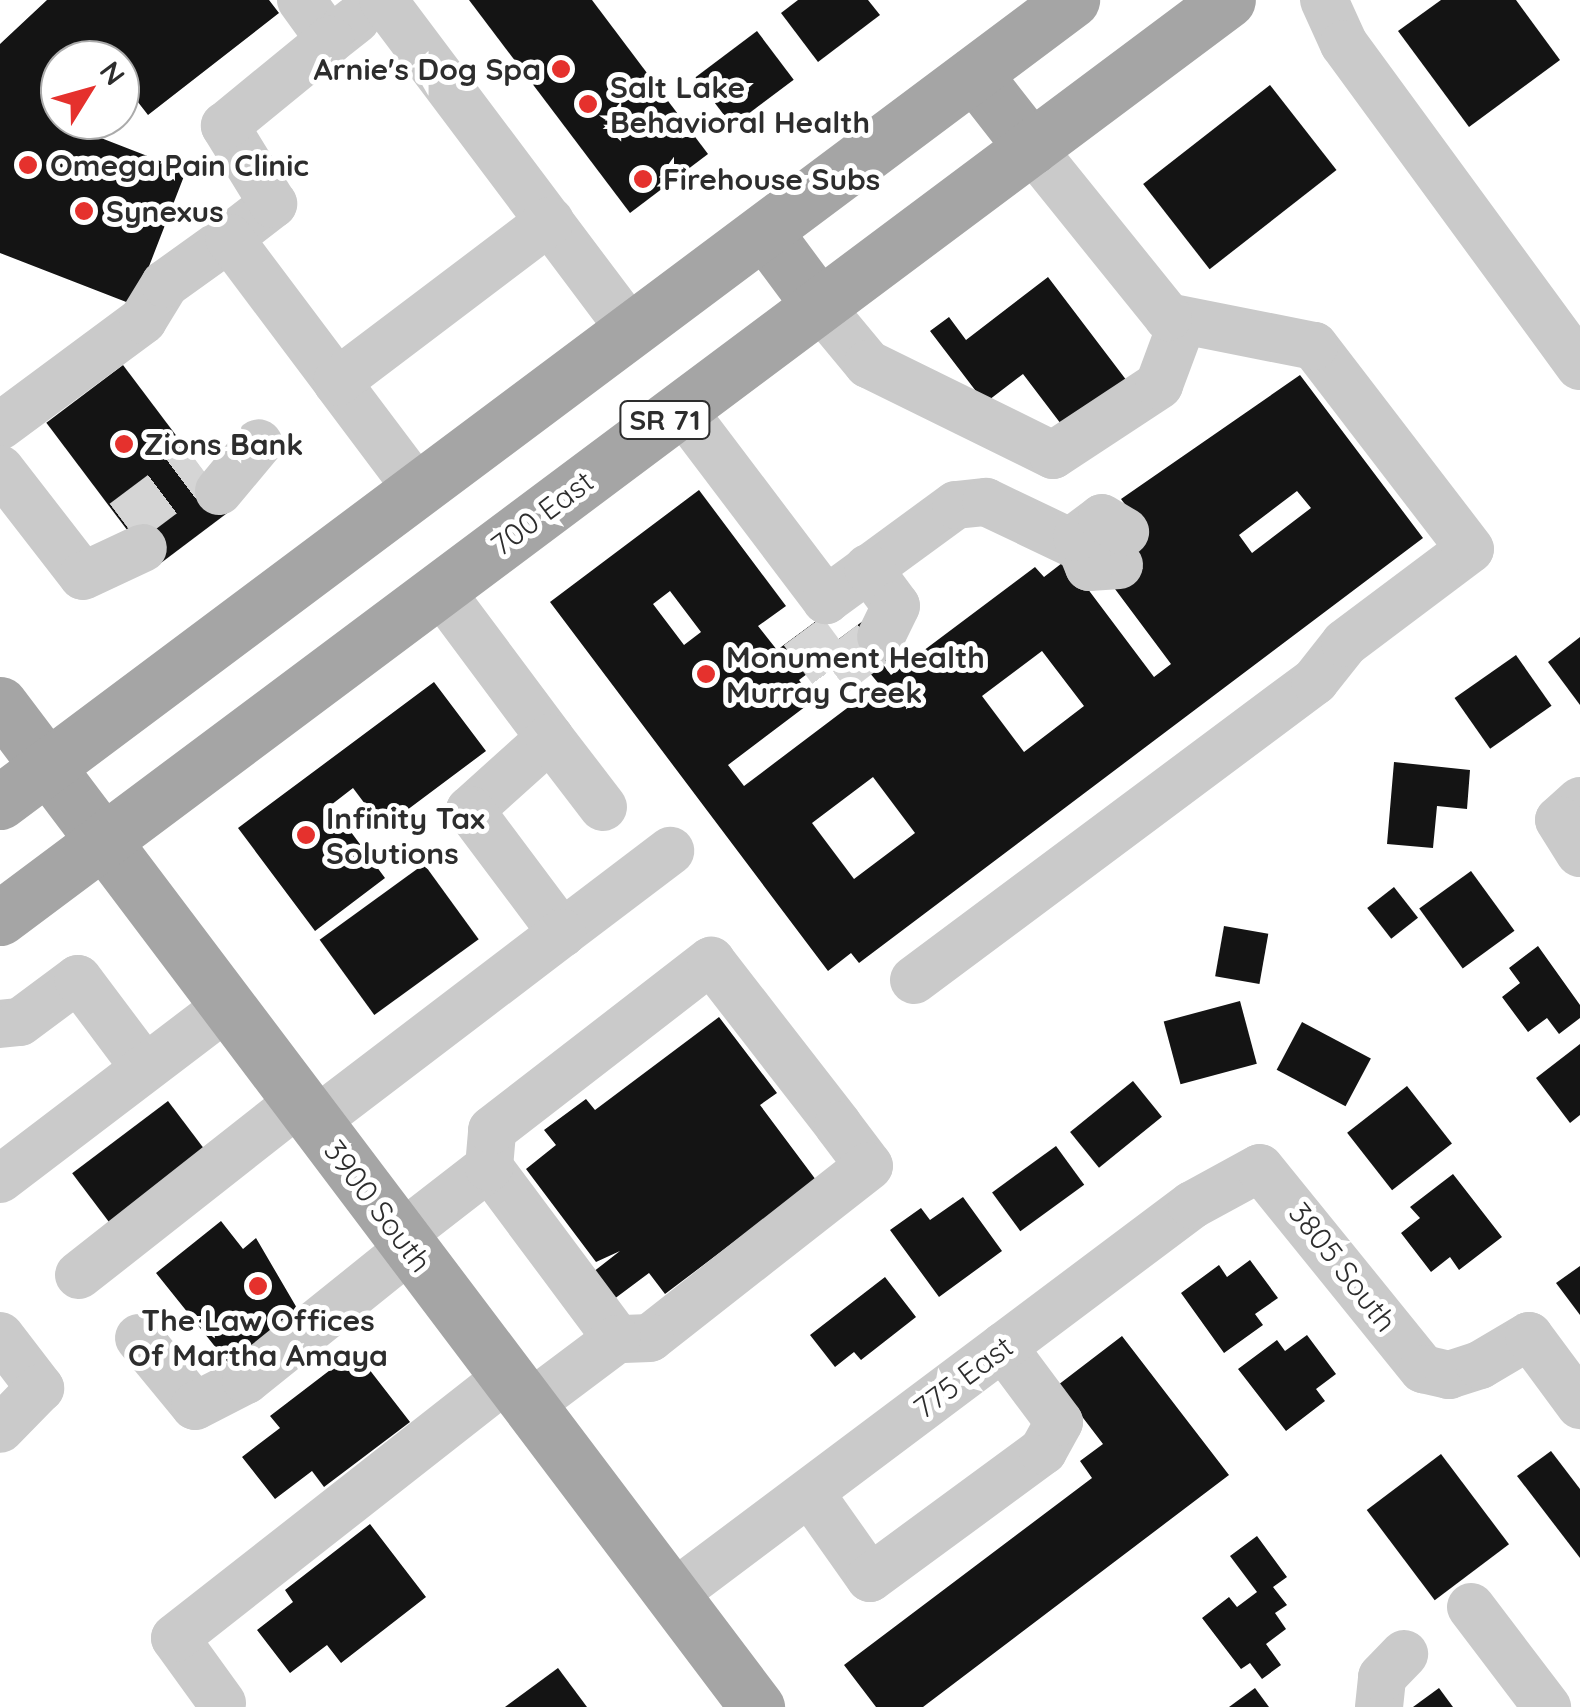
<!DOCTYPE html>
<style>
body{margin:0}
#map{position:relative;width:1580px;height:1707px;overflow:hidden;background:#fff;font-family:Quicksand,sans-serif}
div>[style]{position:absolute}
.building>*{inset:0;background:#141414;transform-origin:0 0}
.minor-tunnel>*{height:48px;margin-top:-24px;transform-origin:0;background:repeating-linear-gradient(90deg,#d5d5d5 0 48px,transparent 0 72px)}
.minor>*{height:48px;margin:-24px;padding:0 24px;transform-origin:24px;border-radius:24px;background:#cacaca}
.major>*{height:55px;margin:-27.5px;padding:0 27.5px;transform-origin:27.5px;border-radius:27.5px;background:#a5a5a5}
.dots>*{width:28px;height:28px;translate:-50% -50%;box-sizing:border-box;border:5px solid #fff;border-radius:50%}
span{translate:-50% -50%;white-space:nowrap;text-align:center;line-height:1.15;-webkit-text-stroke:10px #fff;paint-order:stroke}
.shield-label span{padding:2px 8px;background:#fff;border:2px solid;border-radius:8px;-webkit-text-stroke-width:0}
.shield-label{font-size:28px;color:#2d2d2d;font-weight:700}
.poi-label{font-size:30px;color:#2d2d2d;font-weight:700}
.right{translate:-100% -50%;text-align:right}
.left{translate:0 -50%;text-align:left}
.street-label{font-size:30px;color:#2d2d2d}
.north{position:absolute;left:40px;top:40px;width:100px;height:100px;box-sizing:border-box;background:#fff;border:2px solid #ababab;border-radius:50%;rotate:53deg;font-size:28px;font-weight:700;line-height:40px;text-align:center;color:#2d2d2d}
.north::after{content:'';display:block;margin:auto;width:35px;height:45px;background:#e5312d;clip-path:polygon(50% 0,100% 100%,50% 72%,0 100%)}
</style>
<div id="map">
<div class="building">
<div style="clip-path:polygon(47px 0,269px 0,279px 13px,148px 115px,120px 79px,120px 60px,60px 60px,60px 120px,88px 120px,83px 131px,186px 171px,134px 305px,0 253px,0 44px)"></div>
<div style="clip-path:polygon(469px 0,592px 0,708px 154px,630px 213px)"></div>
<div style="clip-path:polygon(798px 0,868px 0,880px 15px,818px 62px,781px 13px)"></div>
<div style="clip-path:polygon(1441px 0,1516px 0,1560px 60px,1469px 127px,1398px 31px)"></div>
<div style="left:757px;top:31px;width:61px;height:77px;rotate:53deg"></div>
<div style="left:1270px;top:85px;width:108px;height:161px;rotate:52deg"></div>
<div style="clip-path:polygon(1048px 277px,1127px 381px,1064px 428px,1023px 374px,985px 403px,930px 331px,949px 317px,966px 340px)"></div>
<div style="left:123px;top:365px;width:181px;height:96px;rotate:53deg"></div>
<div style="clip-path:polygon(evenodd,1300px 375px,1423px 538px,859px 963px,851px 953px,828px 971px,550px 602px,699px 490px,786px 606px,758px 626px,777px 650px,819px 619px,836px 641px,867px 618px,894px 654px,882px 663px,891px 675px,1035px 567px,1044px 577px,1066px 560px,1154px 677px,1171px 664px,1115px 589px,1143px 568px,1095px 561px,1148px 535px,1121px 499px,1300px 375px,1297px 491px,1311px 508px,1252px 553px,1239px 535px,1297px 491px,1300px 375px,670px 591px,701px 632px,684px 645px,653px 604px,670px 591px,1300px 375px,1042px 651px,1084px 706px,1024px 752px,982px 696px,1042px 651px,1300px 375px,836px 652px,858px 681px,869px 672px,879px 684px,744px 786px,728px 765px,814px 700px,799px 680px,836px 652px,1300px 375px,873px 777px,915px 833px,854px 879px,812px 823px,873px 777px)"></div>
<div style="clip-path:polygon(1580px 637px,1580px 705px,1548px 662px)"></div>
<div style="left:1516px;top:655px;width:62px;height:75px;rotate:55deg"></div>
<div style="clip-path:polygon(434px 682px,486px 751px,383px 828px,353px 788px,331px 805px,385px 878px,315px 931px,238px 828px)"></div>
<div style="clip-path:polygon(1394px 762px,1470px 770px,1467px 809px,1437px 806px,1433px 848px,1387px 844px)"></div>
<div style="left:424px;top:864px;width:93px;height:129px;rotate:54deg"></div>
<div style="left:1471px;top:871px;width:74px;height:64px;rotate:54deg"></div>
<div style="left:1394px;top:887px;width:39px;height:34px;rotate:52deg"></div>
<div style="left:1224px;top:926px;width:45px;height:51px;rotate:10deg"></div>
<div style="clip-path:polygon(1538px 946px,1580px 1005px,1580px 1018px,1559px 1034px,1547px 1018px,1528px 1032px,1502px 997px,1520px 983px,1509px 968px)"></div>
<div style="left:1240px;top:1001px;width:65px;height:79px;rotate:75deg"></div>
<div style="clip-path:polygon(719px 1017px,777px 1093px,760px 1105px,816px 1180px,665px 1294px,649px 1273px,582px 1323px,561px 1297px,620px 1251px,596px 1262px,526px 1169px,556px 1145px,544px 1130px,586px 1099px,595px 1110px)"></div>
<div style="left:1302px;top:1022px;width:78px;height:54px;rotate:28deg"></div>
<div style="clip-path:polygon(1580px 1044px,1580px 1115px,1570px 1123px,1536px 1078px)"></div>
<div style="left:1133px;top:1081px;width:46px;height:81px;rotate:51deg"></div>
<div style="left:1407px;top:1086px;width:73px;height:76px;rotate:52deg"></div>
<div style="left:168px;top:1101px;width:69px;height:120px;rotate:53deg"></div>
<div style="left:1056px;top:1146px;width:48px;height:79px;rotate:54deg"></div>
<div style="clip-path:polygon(1453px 1174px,1502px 1237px,1459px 1270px,1450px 1257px,1431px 1272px,1401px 1233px,1420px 1218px,1410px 1207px)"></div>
<div style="clip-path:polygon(963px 1197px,1002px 1251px,939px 1297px,890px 1230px,921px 1208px,930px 1220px)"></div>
<div style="clip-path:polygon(221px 1221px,243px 1249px,256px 1238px,301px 1315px,233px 1369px,156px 1273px)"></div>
<div style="clip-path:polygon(1250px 1260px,1278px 1298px,1255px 1314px,1263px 1325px,1224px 1353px,1181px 1293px,1219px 1265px,1227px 1277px)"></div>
<div style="clip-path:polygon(1580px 1266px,1580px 1315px,1556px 1283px)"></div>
<div style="clip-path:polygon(885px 1277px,916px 1317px,861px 1360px,854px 1352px,835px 1367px,810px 1335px)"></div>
<div style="clip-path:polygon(1307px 1335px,1336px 1374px,1316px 1389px,1325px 1401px,1286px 1431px,1238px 1369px,1277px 1340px,1285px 1351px)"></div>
<div style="clip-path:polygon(1122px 1336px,1229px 1475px,923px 1707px,876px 1707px,844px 1665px,1092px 1478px,1080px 1461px,1103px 1444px,1058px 1385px)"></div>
<div style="clip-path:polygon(355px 1351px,410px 1422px,324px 1487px,312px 1471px,275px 1499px,242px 1457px,280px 1428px,270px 1416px)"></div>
<div style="clip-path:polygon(1551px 1451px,1580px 1489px,1580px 1558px,1517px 1476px)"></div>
<div style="left:1441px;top:1454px;width:113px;height:93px;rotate:53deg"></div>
<div style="clip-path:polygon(370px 1524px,426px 1597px,341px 1663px,327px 1645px,290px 1673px,257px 1630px,293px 1602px,285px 1590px)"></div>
<div style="clip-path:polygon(1257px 1536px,1287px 1577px,1273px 1587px,1287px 1605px,1275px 1613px,1286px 1629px,1266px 1644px,1281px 1665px,1262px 1679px,1250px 1663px,1241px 1669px,1202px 1618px,1229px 1597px,1237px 1607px,1257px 1592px,1230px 1556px)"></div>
<div style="clip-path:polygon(558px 1668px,587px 1707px,505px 1707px)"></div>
<div style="clip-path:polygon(1255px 1688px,1269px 1707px,1229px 1707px)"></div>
<div style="clip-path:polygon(1439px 1688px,1453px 1707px,1413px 1707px)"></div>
</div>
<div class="minor-tunnel">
<div style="left:124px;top:523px;width:95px;rotate:-36.9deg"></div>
<div style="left:803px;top:631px;width:52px;rotate:53.6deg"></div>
<div style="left:834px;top:673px;width:59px;rotate:-37.5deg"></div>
</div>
<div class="minor">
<div style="left:301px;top:0;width:49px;rotate:54.1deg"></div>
<div style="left:330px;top:40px;width:33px;rotate:-38deg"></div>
<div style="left:383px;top:0;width:413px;rotate:53.1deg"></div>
<div style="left:1324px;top:0;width:48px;rotate:65.6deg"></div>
<div style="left:1344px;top:44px;width:399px;rotate:53.8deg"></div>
<div style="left:229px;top:238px;width:56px;rotate:-37.7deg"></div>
<div style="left:273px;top:204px;width:92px;rotate:-121.6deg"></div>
<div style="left:225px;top:126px;width:136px;rotate:-39.3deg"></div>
<div style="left:819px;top:305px;width:77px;rotate:50.3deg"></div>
<div style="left:868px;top:364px;width:206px;rotate:26.2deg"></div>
<div style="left:1053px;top:455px;width:127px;rotate:-33.4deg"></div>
<div style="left:1159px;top:385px;width:66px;rotate:-69.6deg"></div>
<div style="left:681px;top:408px;width:241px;rotate:52.9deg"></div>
<div style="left:826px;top:600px;width:161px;rotate:-36.2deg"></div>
<div style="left:956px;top:505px;width:30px;rotate:-6deg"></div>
<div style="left:986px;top:502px;width:100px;rotate:25.5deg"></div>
<div style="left:0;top:426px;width:178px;rotate:-36.5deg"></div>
<div style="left:143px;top:320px;width:42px;rotate:-58.6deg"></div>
<div style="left:165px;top:284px;width:79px;rotate:-35.7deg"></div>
<div style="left:229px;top:238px;width:180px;rotate:53.1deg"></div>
<div style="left:0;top:469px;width:135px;rotate:52.2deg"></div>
<div style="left:83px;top:576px;width:66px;rotate:-25deg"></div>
<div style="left:418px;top:490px;width:135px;rotate:-126.9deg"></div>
<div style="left:337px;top:382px;width:267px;rotate:-37.1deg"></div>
<div style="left:219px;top:491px;width:62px;rotate:-50.2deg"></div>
<div style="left:1119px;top:565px;width:30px;rotate:176deg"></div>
<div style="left:1089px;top:567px;width:32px;rotate:-112deg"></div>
<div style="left:1077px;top:537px;width:31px;rotate:-37deg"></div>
<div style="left:1102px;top:518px;width:27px;rotate:31deg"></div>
<div style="left:868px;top:568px;width:47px;rotate:53.6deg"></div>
<div style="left:896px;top:606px;width:34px;rotate:116deg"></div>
<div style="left:439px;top:589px;width:186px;rotate:53.3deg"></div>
<div style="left:550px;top:738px;width:108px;rotate:138deg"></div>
<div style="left:470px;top:810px;width:154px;rotate:53.2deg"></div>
<div style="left:562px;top:933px;width:136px;rotate:-37.2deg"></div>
<div style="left:550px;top:738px;width:87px;rotate:52.5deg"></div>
<div style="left:1580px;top:801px;width:28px;rotate:138deg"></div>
<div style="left:1559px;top:820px;width:39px;rotate:58deg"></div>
<div style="left:914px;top:980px;width:500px;rotate:-36.71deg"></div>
<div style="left:1315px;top:681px;width:48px;rotate:-51.7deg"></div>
<div style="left:1345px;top:643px;width:156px;rotate:-36.9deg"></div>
<div style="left:1470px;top:549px;width:256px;rotate:-127.5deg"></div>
<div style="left:1314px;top:346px;width:149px;rotate:-168.8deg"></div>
<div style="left:1168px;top:317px;width:218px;rotate:-128.9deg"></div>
<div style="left:0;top:1024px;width:20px;rotate:-6deg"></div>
<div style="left:20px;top:1022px;width:72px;rotate:-36.6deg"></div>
<div style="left:78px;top:979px;width:110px;rotate:53.1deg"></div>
<div style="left:314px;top:1122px;width:312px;rotate:-37.3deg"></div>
<div style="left:489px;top:1167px;width:214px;rotate:53.3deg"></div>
<div style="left:0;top:1179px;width:285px;rotate:-37.3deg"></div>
<div style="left:400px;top:1236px;width:113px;rotate:-37.8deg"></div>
<div style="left:489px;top:1167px;width:37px;rotate:-85deg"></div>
<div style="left:492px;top:1130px;width:277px;rotate:-37.7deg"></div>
<div style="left:711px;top:961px;width:207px;rotate:52.2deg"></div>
<div style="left:838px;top:1125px;width:51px;rotate:52.9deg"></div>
<div style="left:869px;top:1166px;width:278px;rotate:141.9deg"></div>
<div style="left:650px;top:1338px;width:33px;rotate:178deg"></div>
<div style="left:617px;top:1339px;width:110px;rotate:143.1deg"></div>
<div style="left:79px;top:1275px;width:280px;rotate:-38.2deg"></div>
<div style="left:0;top:1336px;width:66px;rotate:52.4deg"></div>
<div style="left:40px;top:1388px;width:57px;rotate:134.3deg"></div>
<div style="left:139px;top:1338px;width:88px;rotate:50.5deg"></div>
<div style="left:195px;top:1406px;width:57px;rotate:-27deg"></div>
<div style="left:246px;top:1380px;width:209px;rotate:-38.8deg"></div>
<div style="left:810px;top:1493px;width:104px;rotate:54.8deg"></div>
<div style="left:870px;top:1578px;width:215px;rotate:-36.3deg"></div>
<div style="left:1043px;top:1451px;width:33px;rotate:-61deg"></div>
<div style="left:1059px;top:1422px;width:94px;rotate:-126.7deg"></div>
<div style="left:672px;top:1595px;width:650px;rotate:-36.87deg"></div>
<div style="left:1192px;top:1205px;width:77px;rotate:-28.6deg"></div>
<div style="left:1260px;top:1168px;width:259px;rotate:51deg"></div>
<div style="left:1423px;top:1369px;width:27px;rotate:13deg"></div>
<div style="left:1449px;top:1375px;width:33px;rotate:-18deg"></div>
<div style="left:1480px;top:1365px;width:57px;rotate:-30.6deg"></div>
<div style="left:1529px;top:1336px;width:86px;rotate:53.5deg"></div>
<div style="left:1471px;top:1607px;width:126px;rotate:52.8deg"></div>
<div style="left:222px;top:1703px;width:80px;rotate:-125.9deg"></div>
<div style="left:175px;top:1638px;width:423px;rotate:-38.1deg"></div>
<div style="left:1379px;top:1707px;width:30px;rotate:-84deg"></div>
<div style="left:1382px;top:1677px;width:32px;rotate:-46deg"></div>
</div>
<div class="major">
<div style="left:974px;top:74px;width:93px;rotate:52deg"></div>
<div style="left:764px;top:231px;width:92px;rotate:53.4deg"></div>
<div style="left:0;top:704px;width:1257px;rotate:52.96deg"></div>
<div style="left:0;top:802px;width:1339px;rotate:-36.8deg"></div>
<div style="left:0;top:918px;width:1533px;rotate:-36.78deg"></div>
</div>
<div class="dots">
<div style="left:561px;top:69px;background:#e5312d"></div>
<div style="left:588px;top:104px;background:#e5312d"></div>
<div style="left:28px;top:165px;background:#e5312d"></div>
<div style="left:643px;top:179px;background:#e5312d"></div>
<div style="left:84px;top:211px;background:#e5312d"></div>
<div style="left:124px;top:444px;background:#e5312d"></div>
<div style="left:706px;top:674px;background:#e5312d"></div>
<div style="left:306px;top:835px;background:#e5312d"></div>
<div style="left:258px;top:1286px;background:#e5312d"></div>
</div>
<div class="shield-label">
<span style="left:665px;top:420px">SR 71</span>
</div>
<div class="poi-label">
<span class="right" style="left:541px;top:69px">Arnie's Dog Spa</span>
<span class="left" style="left:610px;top:104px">Salt Lake<br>Behavioral Health</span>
<span class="left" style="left:50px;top:165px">Omega Pain Clinic</span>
<span class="left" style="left:663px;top:179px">Firehouse Subs</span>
<span class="left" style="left:106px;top:211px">Synexus</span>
<span class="left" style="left:144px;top:444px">Zions Bank</span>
<span class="left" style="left:726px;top:674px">Monument Health<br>Murray Creek</span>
<span class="left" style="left:326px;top:835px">Infinity Tax<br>Solutions</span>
<span style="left:258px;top:1337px">The Law Offices<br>Of Martha Amaya</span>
</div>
<div class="street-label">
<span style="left:542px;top:513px;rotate:-37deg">700 East</span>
<span style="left:378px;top:1206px;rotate:53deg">3900 South</span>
<span style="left:1343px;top:1267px;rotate:52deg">3805 South</span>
<span style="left:963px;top:1377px;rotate:-37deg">775 East</span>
</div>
<div class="north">N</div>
</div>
